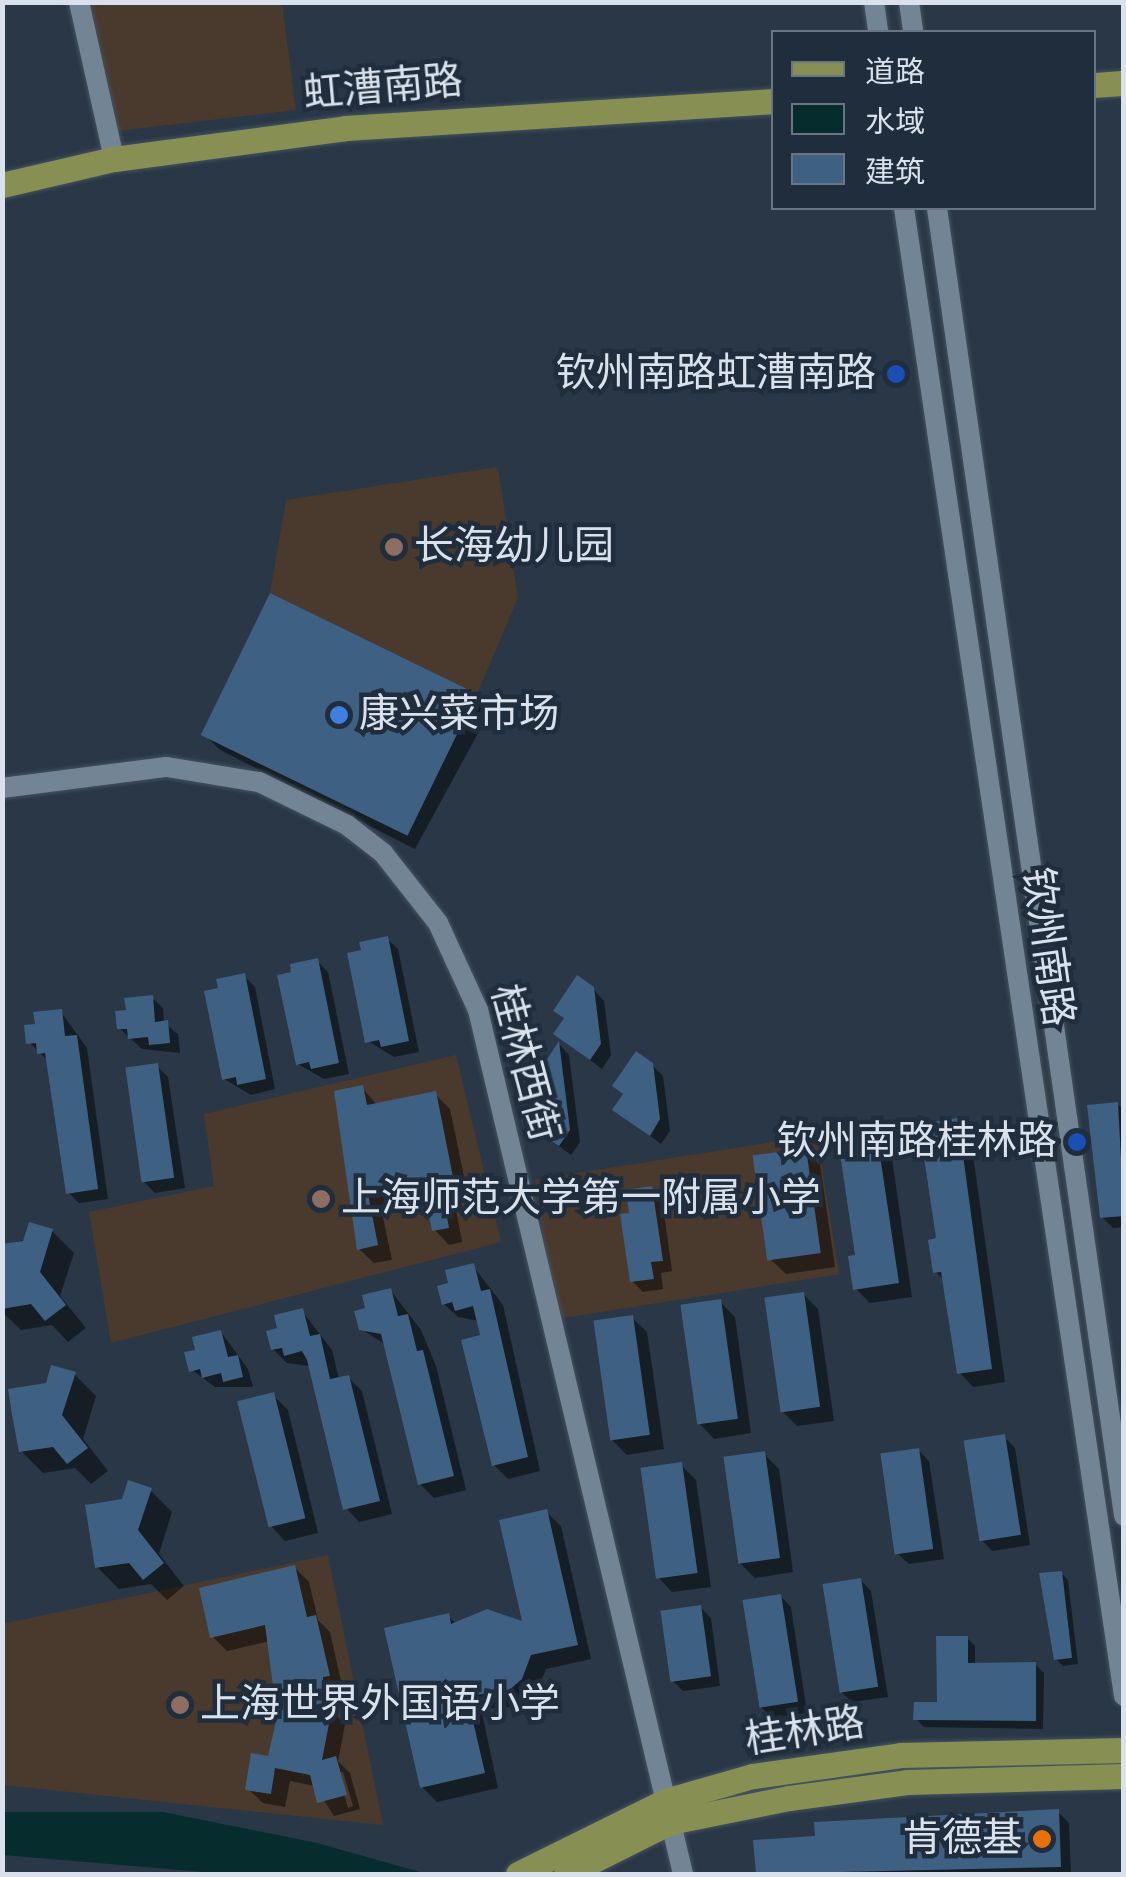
<!DOCTYPE html>
<meta charset="utf-8">
<style>
body{margin:0}
#map{position:relative;width:1126px;height:1877px;overflow:hidden;background:#293746;font-family:"Alegreya Sans","Noto Sans SC",sans-serif}
div>[style]{position:absolute}
.education>*{inset:0;background:#4a3a2e;transform-origin:0 0}
.water>*{inset:0;background:#062c2d}
.shadow>*{inset:0;background:#0007}
.building>*{inset:0;background:#3e6082;transform-origin:0 0}
.roads{filter:drop-shadow(0 0 2px #45525e) drop-shadow(0 0 2px #45525e)}
.minor>*{height:20px;margin:-10px;padding:0 10px;transform-origin:10px;border-radius:10px;background:#738495}
.major>*{height:25px;margin:-12.5px;padding:0 12.5px;transform-origin:12.5px;border-radius:12.5px;background:#878f53}
.dots>*{width:28px;height:28px;translate:-50% -50%;box-sizing:border-box;border:5px solid #1f2d3c;border-radius:50%}
span{translate:-50% -50%;white-space:nowrap;text-align:center;line-height:1.15;-webkit-text-stroke:9px #1f2d3c;paint-order:stroke}
.street-label{font-size:40px;color:#d9e2ec}
.poi-label{font-size:40px;color:#d9e2ec}
.right{translate:-100% -50%;text-align:right}
.left{translate:0 -50%;text-align:left}
.frame{position:absolute;inset:0;border:5px solid #d9e2ec;pointer-events:none}
.legend{position:absolute;left:771px;top:30px;width:325px;height:180px;box-sizing:border-box;background:#1f2d3c;border:2px solid #697582;margin:0;padding:12px 18px;list-style:none;font-size:30px;color:#d9e2ec}
.legend li{display:flex;align-items:center;gap:20px;height:50px}
.legend b{width:50px;border:2px solid #697582}
</style>
<div id="map">
<div class="education">
<div style="clip-path:polygon(89px 3px,282px 3px,296px 110px,117px 131px)"></div>
<div style="clip-path:polygon(498px 467px,518px 598px,477px 694px,270px 593px,286px 500px)"></div>
<div style="clip-path:polygon(456px 1055px,501px 1242px,111px 1343px,89px 1212px,214px 1186px,204px 1114px)"></div>
<div style="left:817px;top:1135px;width:141px;height:286px;rotate:81deg"></div>
<div style="clip-path:polygon(328px 1555px,383px 1825px,3px 1785px,2px 1624px)"></div>
</div>
<div class="water">
<div style="clip-path:polygon(2px 1812px,163px 1812px,317px 1843px,427px 1874px,228px 1874px,3px 1855px)"></div>
</div>
<div class="shadow">
<div style="clip-path:polygon(475px 696px,490px 711px,415px 849px,220px 750px,205px 735px)"></div>
<div style="clip-path:polygon(387px 939px,398px 949px,419px 1052px,394px 1057px,368px 1041px)"></div>
<div style="clip-path:polygon(317px 961px,328px 972px,349px 1074px,324px 1079px,298px 1064px)"></div>
<div style="clip-path:polygon(244px 976px,255px 987px,275px 1089px,251px 1095px,224px 1079px,221px 990px)"></div>
<div style="clip-path:polygon(593px 989px,604px 1001px,611px 1055px,602px 1069px,556px 1034px,566px 1020px,556px 1010px)"></div>
<div style="clip-path:polygon(152px 998px,163px 1008px,164px 1023px,178px 1034px,180px 1053px,142px 1049px,119px 1028px,128px 1012px)"></div>
<div style="clip-path:polygon(61px 1012px,87px 1048px,108px 1199px,79px 1203px,68px 1192px,49px 1062px,29px 1042px)"></div>
<div style="clip-path:polygon(560px 1045px,569px 1055px,580px 1142px,571px 1155px,525px 1120px,535px 1106px,525px 1097px)"></div>
<div style="clip-path:polygon(652px 1065px,663px 1076px,670px 1131px,661px 1144px,615px 1110px)"></div>
<div style="clip-path:polygon(157px 1066px,168px 1077px,185px 1188px,155px 1193px,144px 1182px)"></div>
<div style="clip-path:polygon(362px 1088px,378px 1106px,435px 1094px,450px 1109px,467px 1191px,453px 1194px,462px 1242px,449px 1245px,435px 1230px,428px 1199px,381px 1208px,392px 1260px,374px 1263px,359px 1249px)"></div>
<div style="clip-path:polygon(1117px 1104px,1124px 1110px,1124px 1227px,1113px 1228px,1102px 1217px)"></div>
<div style="clip-path:polygon(957px 1121px,970px 1134px,1005px 1382px,973px 1387px,960px 1373px,946px 1282px,936px 1272px)"></div>
<div style="clip-path:polygon(876px 1137px,891px 1152px,912px 1297px,870px 1303px,855px 1288px)"></div>
<div style="clip-path:polygon(805px 1151px,820px 1165px,835px 1267px,786px 1274px,771px 1260px)"></div>
<div style="clip-path:polygon(651px 1189px,662px 1199px,672px 1271px,661px 1273px,663px 1289px,643px 1292px,632px 1281px,632px 1215px)"></div>
<div style="clip-path:polygon(52px 1231px,74px 1253px,60px 1296px,86px 1328px,68px 1342px,52px 1325px,21px 1330px,2px 1312px,2px 1247px)"></div>
<div style="clip-path:polygon(473px 1266px,503px 1305px,540px 1471px,508px 1479px,494px 1465px,479px 1321px,458px 1317px,444px 1304px,451px 1285px)"></div>
<div style="clip-path:polygon(391px 1291px,421px 1330px,436px 1366px,466px 1490px,434px 1498px,420px 1484px,386px 1345px,361px 1329px,368px 1310px)"></div>
<div style="clip-path:polygon(803px 1294px,818px 1309px,834px 1421px,797px 1426px,783px 1412px)"></div>
<div style="clip-path:polygon(720px 1302px,735px 1317px,751px 1433px,714px 1439px,700px 1424px)"></div>
<div style="clip-path:polygon(302px 1311px,332px 1350px,339px 1379px,348px 1377px,362px 1391px,392px 1514px,359px 1522px,346px 1508px,309px 1366px,287px 1363px,273px 1349px,280px 1330px)"></div>
<div style="clip-path:polygon(632px 1318px,647px 1332px,664px 1449px,627px 1455px,612px 1440px)"></div>
<div style="clip-path:polygon(221px 1332px,248px 1369px,253px 1387px,215px 1387px,192px 1370px,198px 1351px)"></div>
<div style="clip-path:polygon(74px 1374px,96px 1396px,83px 1439px,108px 1471px,91px 1484px,75px 1468px,43px 1473px,21px 1451px,47px 1386px)"></div>
<div style="clip-path:polygon(273px 1395px,288px 1410px,318px 1533px,285px 1541px,271px 1526px)"></div>
<div style="clip-path:polygon(1004px 1437px,1015px 1448px,1030px 1545px,992px 1551px,982px 1540px)"></div>
<div style="clip-path:polygon(918px 1450px,929px 1461px,944px 1559px,909px 1564px,898px 1554px)"></div>
<div style="clip-path:polygon(764px 1454px,779px 1469px,793px 1572px,755px 1578px,740px 1563px)"></div>
<div style="clip-path:polygon(681px 1465px,696px 1480px,711px 1587px,672px 1592px,658px 1577px)"></div>
<div style="clip-path:polygon(150px 1490px,172px 1512px,159px 1554px,184px 1586px,167px 1600px,151px 1584px,119px 1589px,97px 1567px,124px 1501px)"></div>
<div style="clip-path:polygon(546px 1512px,561px 1526px,591px 1659px,546px 1669px,536px 1694px,522px 1706px,481px 1709px,498px 1788px,437px 1802px,422px 1787px,448px 1616px,457px 1625px,526px 1624px)"></div>
<div style="clip-path:polygon(evenodd,294px 1567px,309px 1582px,318px 1620px,330px 1632px,343px 1690px,337px 1691px,338px 1717px,345px 1725px,338px 1761px,350px 1773px,360px 1809px,334px 1816px,315px 1786px,290px 1781px,285px 1807px,263px 1803px,248px 1789px,270px 1759px,279px 1717px,270px 1641px,227px 1651px,213px 1637px,294px 1567px,338px 1772px,343px 1772px,353px 1806px,348px 1808px,338px 1772px)"></div>
<div style="clip-path:polygon(1061px 1573px,1068px 1580px,1078px 1664px,1063px 1666px,1056px 1659px)"></div>
<div style="clip-path:polygon(861px 1581px,871px 1591px,888px 1697px,852px 1702px,841px 1692px)"></div>
<div style="clip-path:polygon(780px 1596px,791px 1607px,807px 1713px,772px 1718px,761px 1707px)"></div>
<div style="clip-path:polygon(700px 1607px,711px 1618px,720px 1686px,683px 1691px,672px 1680px)"></div>
<div style="clip-path:polygon(967px 1638px,975px 1646px,975px 1665px,1035px 1664px,1044px 1673px,1043px 1729px,924px 1727px,916px 1719px,939px 1705px)"></div>
<div style="clip-path:polygon(1058px 1812px,1069px 1823px,1071px 1874px,758px 1874px,756px 1843px)"></div>
</div>
<div class="building">
<div style="left:270px;top:593px;width:230px;height:158px;rotate:26deg"></div>
<div style="clip-path:polygon(388px 936px,409px 1041px,381px 1047px,379px 1040px,365px 1043px,347px 953px,361px 950px,359px 942px)"></div>
<div style="clip-path:polygon(318px 958px,339px 1063px,311px 1069px,309px 1062px,296px 1065px,277px 975px,291px 972px,290px 964px)"></div>
<div style="clip-path:polygon(245px 973px,266px 1079px,237px 1085px,236px 1077px,222px 1080px,204px 991px,218px 988px,216px 979px)"></div>
<div style="clip-path:polygon(577px 975px,594px 987px,601px 1044px,590px 1060px,553px 1034px,564px 1018px,553px 1011px)"></div>
<div style="clip-path:polygon(153px 995px,155px 1022px,168px 1020px,170px 1043px,149px 1045px,148px 1037px,128px 1039px,127px 1029px,117px 1029px,115px 1011px,126px 1010px,124px 998px)"></div>
<div style="clip-path:polygon(62px 1009px,65px 1036px,77px 1035px,98px 1189px,66px 1194px,45px 1053px,37px 1054px,36px 1043px,26px 1044px,24px 1025px,35px 1024px,33px 1012px)"></div>
<div style="clip-path:polygon(559px 1041px,570px 1130px,559px 1146px,522px 1121px,533px 1104px,522px 1097px)"></div>
<div style="clip-path:polygon(636px 1051px,653px 1063px,660px 1119px,650px 1136px,612px 1110px,623px 1094px,612px 1086px)"></div>
<div style="left:158px;top:1063px;width:116px;height:33px;rotate:82deg"></div>
<div style="clip-path:polygon(363px 1085px,367px 1105px,436px 1091px,453px 1177px,440px 1179px,449px 1228px,432px 1231px,423px 1183px,368px 1194px,378px 1245px,357px 1250px,334px 1091px)"></div>
<div style="clip-path:polygon(1118px 1102px,1124px 1216px,1100px 1218px,1087px 1105px)"></div>
<div style="clip-path:polygon(958px 1118px,992px 1369px,957px 1374px,941px 1272px,933px 1273px,928px 1240px,936px 1238px,919px 1124px)"></div>
<div style="clip-path:polygon(877px 1135px,899px 1283px,853px 1290px,848px 1256px,855px 1255px,838px 1140px)"></div>
<div style="left:806px;top:1148px;width:106px;height:54px;rotate:82deg"></div>
<div style="clip-path:polygon(652px 1186px,663px 1261px,651px 1262px,654px 1279px,630px 1282px,620px 1214px,629px 1213px,626px 1190px)"></div>
<div style="clip-path:polygon(29px 1222px,53px 1229px,40px 1272px,66px 1305px,45px 1321px,31px 1304px,2px 1309px,2px 1244px,23px 1241px)"></div>
<div style="clip-path:polygon(474px 1263px,481px 1291px,490px 1289px,528px 1457px,492px 1466px,461px 1340px,480px 1335px,473px 1306px,455px 1311px,452px 1302px,442px 1305px,437px 1286px,448px 1283px,445px 1270px)"></div>
<div style="clip-path:polygon(391px 1288px,398px 1316px,408px 1314px,417px 1351px,423px 1350px,454px 1476px,418px 1485px,381px 1334px,359px 1330px,354px 1311px,365px 1308px,362px 1295px)"></div>
<div style="left:804px;top:1292px;width:116px;height:40px;rotate:82deg"></div>
<div style="left:721px;top:1299px;width:121px;height:41px;rotate:82deg"></div>
<div style="clip-path:polygon(303px 1308px,310px 1336px,320px 1334px,330px 1379px,349px 1375px,380px 1501px,343px 1510px,307px 1360px,302px 1351px,284px 1356px,282px 1348px,271px 1350px,266px 1331px,277px 1328px,274px 1315px)"></div>
<div style="left:633px;top:1315px;width:121px;height:40px;rotate:82deg"></div>
<div style="clip-path:polygon(221px 1330px,228px 1357px,238px 1355px,243px 1377px,223px 1382px,221px 1373px,202px 1378px,200px 1369px,189px 1372px,184px 1352px,195px 1350px,192px 1337px)"></div>
<div style="clip-path:polygon(51px 1365px,76px 1372px,62px 1415px,88px 1448px,67px 1464px,53px 1447px,19px 1452px,12px 1415px,8px 1389px,46px 1383px)"></div>
<div style="left:274px;top:1392px;width:130px;height:38px;rotate:76deg"></div>
<div style="left:1005px;top:1434px;width:102px;height:42px;rotate:81deg"></div>
<div style="left:919px;top:1448px;width:102px;height:39px;rotate:82deg"></div>
<div style="left:765px;top:1451px;width:108px;height:42px;rotate:82deg"></div>
<div style="left:682px;top:1462px;width:112px;height:42px;rotate:82deg"></div>
<div style="clip-path:polygon(128px 1480px,152px 1488px,138px 1530px,164px 1563px,143px 1580px,129px 1563px,95px 1568px,89px 1530px,85px 1505px,122px 1499px)"></div>
<div style="clip-path:polygon(547px 1509px,578px 1645px,531px 1655px,522px 1679px,506px 1693px,467px 1695px,485px 1773px,420px 1788px,384px 1628px,449px 1613px,451px 1624px,487px 1609px,522px 1621px,499px 1520px)"></div>
<div style="clip-path:polygon(295px 1565px,307px 1617px,316px 1615px,330px 1676px,323px 1677px,324px 1706px,332px 1708px,322px 1760px,336px 1756px,347px 1795px,317px 1803px,310px 1775px,275px 1768px,271px 1794px,245px 1790px,251px 1753px,268px 1756px,277px 1717px,265px 1625px,210px 1638px,199px 1588px)"></div>
<div style="clip-path:polygon(1062px 1571px,1072px 1658px,1054px 1660px,1039px 1573px)"></div>
<div style="left:861px;top:1578px;width:110px;height:39px;rotate:81deg"></div>
<div style="left:781px;top:1594px;width:109px;height:39px;rotate:81deg"></div>
<div style="left:701px;top:1605px;width:72px;height:41px;rotate:82deg"></div>
<div style="clip-path:polygon(936px 1636px,968px 1636px,968px 1663px,1036px 1662px,1036px 1721px,913px 1720px,914px 1702px,937px 1702px)"></div>
<div style="clip-path:polygon(1059px 1809px,1061px 1867px,756px 1874px,753px 1840px,815px 1836px,814px 1822px)"></div>
</div>
<div class="roads">
<div class="minor">
<div style="left:79px;top:2px;width:161px;rotate:77.4deg"></div>
<div style="left:874px;top:2px;width:30px;rotate:82deg"></div>
<div style="left:909px;top:2px;width:30px;rotate:82deg"></div>
<div style="left:904px;top:208px;width:1504px;rotate:81.59deg"></div>
<div style="left:937px;top:208px;width:1321px;rotate:81.86deg"></div>
<div style="left:2px;top:788px;width:166px;rotate:-7.3deg"></div>
<div style="left:167px;top:767px;width:93px;rotate:9.3deg"></div>
<div style="left:259px;top:782px;width:98px;rotate:26deg"></div>
<div style="left:347px;top:825px;width:46px;rotate:37.9deg"></div>
<div style="left:383px;top:853px;width:89px;rotate:51.8deg"></div>
<div style="left:438px;top:923px;width:96px;rotate:65.3deg"></div>
<div style="left:478px;top:1010px;width:888px;rotate:76.65deg"></div>
</div>
<div class="major">
<div style="left:1094px;top:85px;width:30px;rotate:-4deg"></div>
<div style="left:2px;top:185px;width:115px;rotate:-13.1deg"></div>
<div style="left:114px;top:159px;width:234px;rotate:-7.6deg"></div>
<div style="left:346px;top:128px;width:429px;rotate:-3.6deg"></div>
<div style="left:518px;top:1874px;width:164px;rotate:-26.4deg"></div>
<div style="left:665px;top:1801px;width:91px;rotate:-15.9deg"></div>
<div style="left:753px;top:1776px;width:149px;rotate:-8.1deg"></div>
<div style="left:901px;top:1755px;width:223px;rotate:-1.3deg"></div>
<div style="left:566px;top:1874px;width:116px;rotate:-26.6deg"></div>
<div style="left:670px;top:1822px;width:121px;rotate:-11.4deg"></div>
<div style="left:789px;top:1798px;width:119px;rotate:-7.7deg"></div>
<div style="left:907px;top:1782px;width:217px;rotate:-1.6deg"></div>
</div>
</div>
<div class="dots">
<div style="left:896px;top:374px;background:#1a4fb4"></div>
<div style="left:394px;top:547px;background:#8d6e63"></div>
<div style="left:339px;top:715px;background:#3f7fe0"></div>
<div style="left:1077px;top:1142px;background:#1a4fb4"></div>
<div style="left:321px;top:1199px;background:#8d6e63"></div>
<div style="left:180px;top:1705px;background:#8d6e63"></div>
<div style="left:1042px;top:1839px;background:#e8710a"></div>
</div>
<div class="street-label">
<span style="left:383px;top:88px;rotate:-5deg">虹漕南路</span>
<span style="left:1047px;top:947px;rotate:82deg">钦州南路</span>
<span style="left:524px;top:1063px;rotate:75deg">桂林西街</span>
<span style="left:805px;top:1732px;rotate:-9deg">桂林路</span>
</div>
<div class="poi-label">
<span class="right" style="left:876px;top:374px">钦州南路虹漕南路</span>
<span class="left" style="left:414px;top:547px">长海幼儿园</span>
<span class="left" style="left:359px;top:715px">康兴菜市场</span>
<span class="right" style="left:1057px;top:1142px">钦州南路桂林路</span>
<span class="left" style="left:341px;top:1199px">上海师范大学第一附属小学</span>
<span class="left" style="left:200px;top:1705px">上海世界外国语小学</span>
<span class="right" style="left:1022px;top:1839px">肯德基</span>
</div>
<div class="frame"></div>
<ul class="legend">
<li><b style="height:12px;background:#878f53"></b>道路</li>
<li><b style="height:28px;background:#062c2d"></b>水域</li>
<li><b style="height:28px;background:#3e6082"></b>建筑</li>
</ul>
</div>
